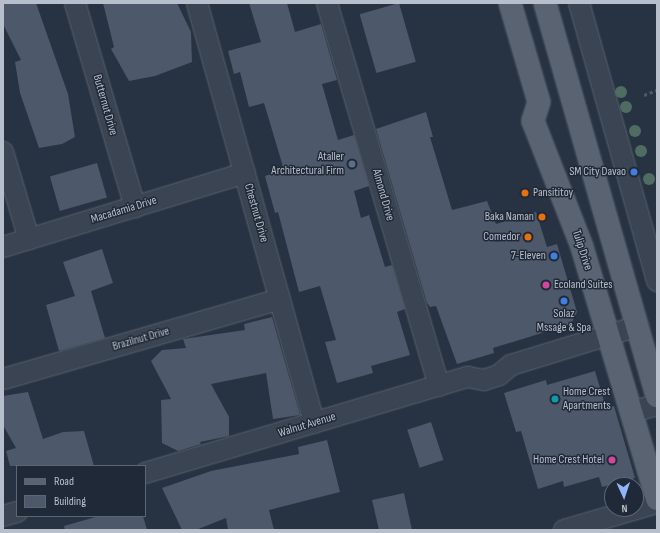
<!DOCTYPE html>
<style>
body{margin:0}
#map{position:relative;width:660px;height:533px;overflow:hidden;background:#273242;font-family:"Sofia Sans Condensed",sans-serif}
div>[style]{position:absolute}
.building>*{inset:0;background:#4d586b;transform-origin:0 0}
.path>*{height:2.5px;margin-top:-1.25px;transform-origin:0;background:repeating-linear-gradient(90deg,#475c60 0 3px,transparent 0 6px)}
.roads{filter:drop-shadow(0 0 1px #59626f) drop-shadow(0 0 1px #59626f)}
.minor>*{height:20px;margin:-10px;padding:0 10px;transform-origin:10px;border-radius:10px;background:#3b4452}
.major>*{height:22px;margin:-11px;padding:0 11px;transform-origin:11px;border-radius:11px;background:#596372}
.trees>*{width:12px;height:12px;margin:-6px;border-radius:50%;background:#4f6c62}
.dots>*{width:11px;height:11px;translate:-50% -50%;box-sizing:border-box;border:2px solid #202937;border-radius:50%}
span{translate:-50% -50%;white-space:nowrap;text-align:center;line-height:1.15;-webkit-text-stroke:3px #202937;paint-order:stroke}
.street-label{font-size:12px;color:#b8bfcc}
.poi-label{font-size:12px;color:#b8bfcc}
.right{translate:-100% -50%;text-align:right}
.left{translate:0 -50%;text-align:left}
.frame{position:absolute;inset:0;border:4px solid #b8bfcc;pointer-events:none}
.legend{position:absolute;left:16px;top:465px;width:130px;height:52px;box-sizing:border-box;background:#202937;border:1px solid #5d6573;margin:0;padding:5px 7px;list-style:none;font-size:12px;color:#b8bfcc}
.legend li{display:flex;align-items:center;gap:8px;height:20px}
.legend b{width:20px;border:1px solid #5d6573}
.north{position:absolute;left:604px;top:477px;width:40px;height:40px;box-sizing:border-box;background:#202937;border:1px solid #5d6573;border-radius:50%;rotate:177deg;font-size:11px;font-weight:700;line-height:16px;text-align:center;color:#b8bfcc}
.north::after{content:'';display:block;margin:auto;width:14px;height:18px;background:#92b5f7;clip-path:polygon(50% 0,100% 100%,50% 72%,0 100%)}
</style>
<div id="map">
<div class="building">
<div style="clip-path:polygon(3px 3px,36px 3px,68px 94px,75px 137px,62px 144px,39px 148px,20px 93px,15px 62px,21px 60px,3px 24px)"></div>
<div style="clip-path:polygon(103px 3px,177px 3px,191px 32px,192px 62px,155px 76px,129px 81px,111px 49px,114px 47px)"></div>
<div style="clip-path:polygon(249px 3px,287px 3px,295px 32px,321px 24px,337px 80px,322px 84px,338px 140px,354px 135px,369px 186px,354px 191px,361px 218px,369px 215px,385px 267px,392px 265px,405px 309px,397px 312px,410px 355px,371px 366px,373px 373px,337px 383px,325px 342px,336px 340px,320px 286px,299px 292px,278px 212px,275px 213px,265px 176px,284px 170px,264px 103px,249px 107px,240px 72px,234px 74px,228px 51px,261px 42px)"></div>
<div style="left:399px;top:3px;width:61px;height:41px;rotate:74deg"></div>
<div style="clip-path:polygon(426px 112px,433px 137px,430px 137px,452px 210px,487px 201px,496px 224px,536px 212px,547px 247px,557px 244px,577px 312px,571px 324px,493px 348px,494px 353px,457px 364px,436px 306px,430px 307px,427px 303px,376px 129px)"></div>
<div style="left:97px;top:163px;width:36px;height:49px;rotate:74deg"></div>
<div style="clip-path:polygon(102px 249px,113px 283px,91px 291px,105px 338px,59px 351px,46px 305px,75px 296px,63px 262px)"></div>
<div style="clip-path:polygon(272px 317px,300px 415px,273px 419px,266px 373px,211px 384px,229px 417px,229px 436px,200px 442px,201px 444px,178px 451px,162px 443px,161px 400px,171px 399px,151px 361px,162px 350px,186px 348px,183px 339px,245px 330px,244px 324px)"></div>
<div style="clip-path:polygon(595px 371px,606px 408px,614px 406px,635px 478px,602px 487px,599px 477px,564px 487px,563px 481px,538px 489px,521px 431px,516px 432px,504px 393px,546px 380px,547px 385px)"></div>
<div style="clip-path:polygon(28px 392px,43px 439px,63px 432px,84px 431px,94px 466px,10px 466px,6px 451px,16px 448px,3px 425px,3px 396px)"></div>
<div style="left:431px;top:422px;width:40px;height:25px;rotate:72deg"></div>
<div style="clip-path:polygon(327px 440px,340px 492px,269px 510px,274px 530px,228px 530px,226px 518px,196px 530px,182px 530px,162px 488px,211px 471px,299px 454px,298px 447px)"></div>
<div style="clip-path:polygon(404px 493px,412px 530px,379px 530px,372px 500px)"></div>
<div style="clip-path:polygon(99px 516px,143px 516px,147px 530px,65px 530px,64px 526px)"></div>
</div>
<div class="path">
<div style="left:644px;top:95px;width:14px;rotate:-21deg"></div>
</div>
<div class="roads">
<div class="minor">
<div style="left:75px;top:3px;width:213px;rotate:73.6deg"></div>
<div style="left:197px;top:3px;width:436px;rotate:74.4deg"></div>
<div style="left:327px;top:3px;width:399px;rotate:73.7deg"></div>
<div style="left:579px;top:3px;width:289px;rotate:74.3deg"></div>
<div style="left:3px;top:152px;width:91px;rotate:73.4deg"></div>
<div style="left:3px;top:247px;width:253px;rotate:-17deg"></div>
<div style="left:3px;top:379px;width:288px;rotate:-16.1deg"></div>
<div style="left:631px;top:412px;width:27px;rotate:-15deg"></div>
<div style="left:145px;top:473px;width:337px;rotate:-16.6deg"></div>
<div style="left:468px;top:377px;width:16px;rotate:11deg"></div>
<div style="left:484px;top:380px;width:16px;rotate:-18deg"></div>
<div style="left:499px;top:375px;width:16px;rotate:-40deg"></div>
<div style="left:511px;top:365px;width:133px;rotate:-17.1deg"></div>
<div style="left:3px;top:516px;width:15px;rotate:-16deg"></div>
<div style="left:564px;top:530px;width:97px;rotate:-16.2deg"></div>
</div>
<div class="major">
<div style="left:510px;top:3px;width:103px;rotate:73.7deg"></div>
<div style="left:539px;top:102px;width:20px;rotate:108deg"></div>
<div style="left:533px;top:121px;width:135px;rotate:68.7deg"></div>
<div style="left:582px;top:247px;width:263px;rotate:73.4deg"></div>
<div style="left:545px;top:3px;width:409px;rotate:74.1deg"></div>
</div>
</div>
<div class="trees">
<div style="left:621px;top:92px"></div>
<div style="left:626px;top:107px"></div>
<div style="left:635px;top:131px"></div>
<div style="left:641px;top:151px"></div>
<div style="left:649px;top:179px"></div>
</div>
<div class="dots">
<div style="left:352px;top:164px;background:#5c6f8a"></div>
<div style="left:634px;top:172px;background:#3f7fe0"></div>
<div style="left:525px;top:193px;background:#e8710a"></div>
<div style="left:542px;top:217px;background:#e8710a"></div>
<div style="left:528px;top:237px;background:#e8710a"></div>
<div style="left:554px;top:256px;background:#3f7fe0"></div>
<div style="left:546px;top:285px;background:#d1479c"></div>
<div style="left:564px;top:301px;background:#3f7fe0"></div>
<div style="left:555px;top:399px;background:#0f9aa8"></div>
<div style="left:612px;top:460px;background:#d1479c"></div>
</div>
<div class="street-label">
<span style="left:105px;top:105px;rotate:74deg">Butternut Drive</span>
<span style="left:383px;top:195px;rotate:74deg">Almond Drive</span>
<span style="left:124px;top:210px;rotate:-17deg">Macadamia Drive</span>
<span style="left:256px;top:213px;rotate:74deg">Chestnut Drive</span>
<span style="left:582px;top:250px;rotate:72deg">Tulip Drive</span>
<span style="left:141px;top:339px;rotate:-16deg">Brazilnut Drive</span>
<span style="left:307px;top:425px;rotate:-17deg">Walnut Avenue</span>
</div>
<div class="poi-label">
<span class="right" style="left:344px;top:164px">Ataller<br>Architectural Firm</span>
<span class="right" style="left:626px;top:172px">SM City Davao</span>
<span class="left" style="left:533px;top:193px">Pansititoy</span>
<span class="right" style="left:534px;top:217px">Baka Naman</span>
<span class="right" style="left:520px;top:237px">Comedor</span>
<span class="right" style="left:546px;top:256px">7-Eleven</span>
<span class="left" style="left:554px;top:285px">Ecoland Suites</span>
<span style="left:564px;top:321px">Solaz<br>Mssage &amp; Spa</span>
<span class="left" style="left:563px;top:399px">Home Crest<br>Apartments</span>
<span class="right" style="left:604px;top:460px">Home Crest Hotel</span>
</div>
<div class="frame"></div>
<ul class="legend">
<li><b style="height:5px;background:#596372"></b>Road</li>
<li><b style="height:11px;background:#4d586b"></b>Building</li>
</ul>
<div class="north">N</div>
</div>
